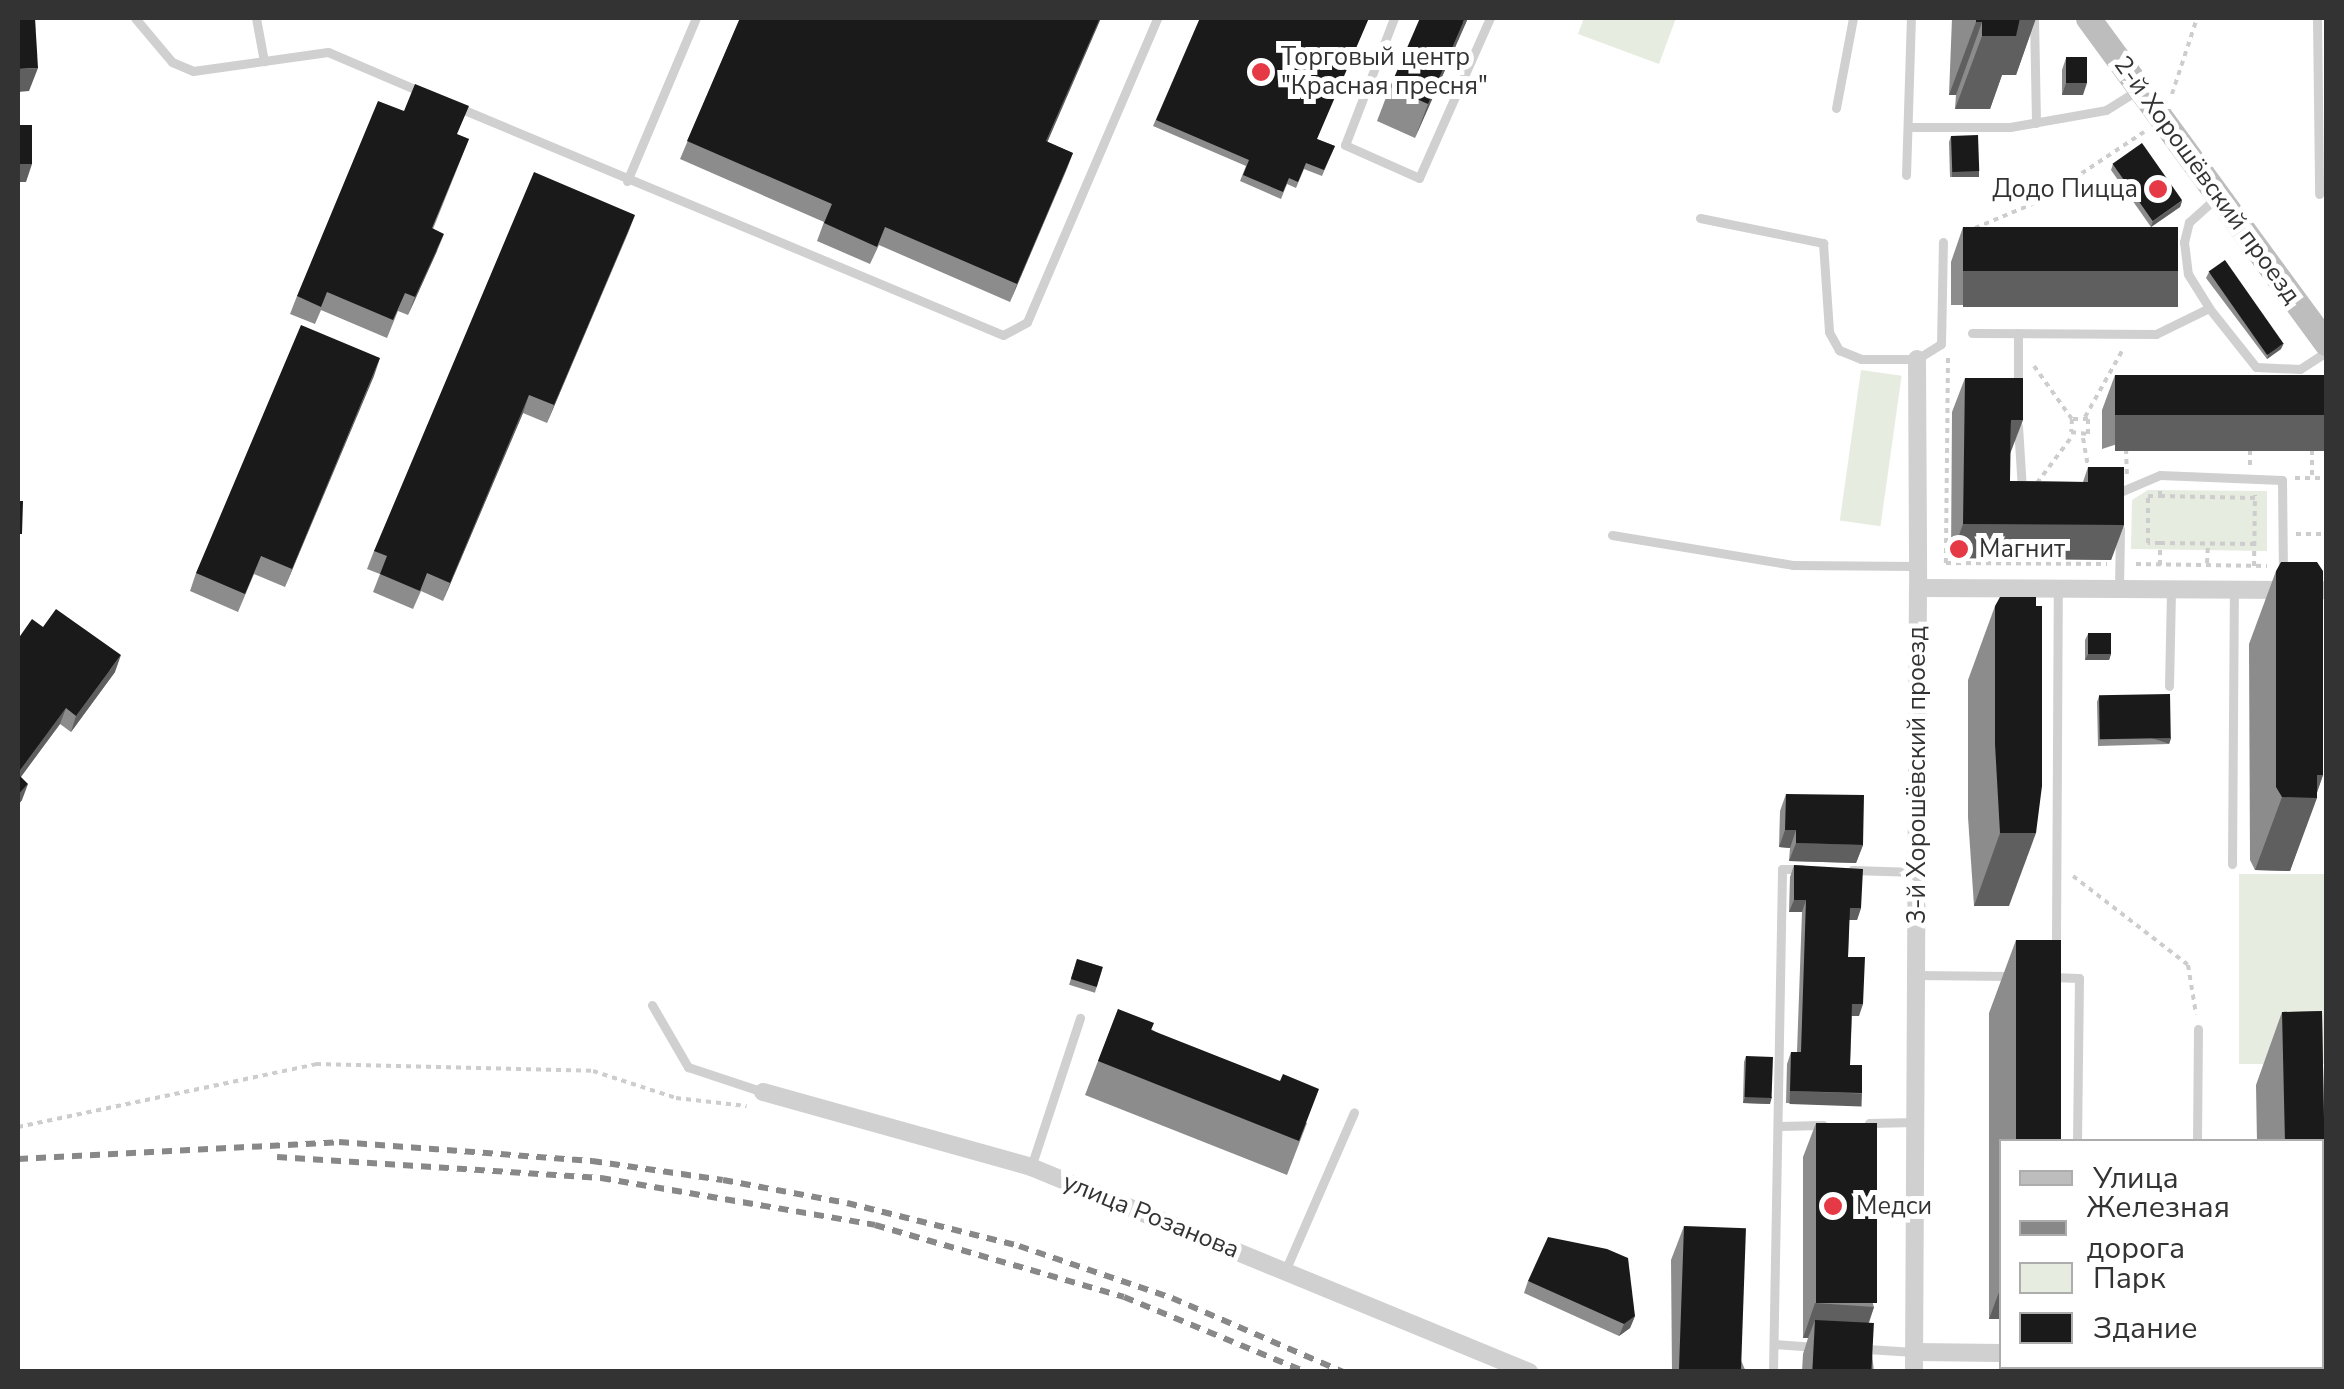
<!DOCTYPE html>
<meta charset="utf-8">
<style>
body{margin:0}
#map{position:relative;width:2344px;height:1389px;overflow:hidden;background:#fff;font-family:"Nunito Sans",sans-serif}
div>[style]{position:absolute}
.green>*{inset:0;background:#e6ecdf;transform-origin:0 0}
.path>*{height:4px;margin-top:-2px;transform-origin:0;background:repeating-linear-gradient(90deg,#cdcdcd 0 5px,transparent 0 10px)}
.lane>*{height:9px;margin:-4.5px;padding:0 4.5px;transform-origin:4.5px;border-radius:4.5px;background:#d0d0d0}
.street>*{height:18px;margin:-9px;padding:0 9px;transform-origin:9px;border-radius:9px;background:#d0d0d0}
.secondary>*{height:25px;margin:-12.5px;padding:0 12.5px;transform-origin:12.5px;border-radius:12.5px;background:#bdbdbd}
.rail>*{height:6px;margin-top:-3px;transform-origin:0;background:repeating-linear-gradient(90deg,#888 0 10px,transparent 0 18px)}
.wall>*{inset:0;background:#8c8c8c;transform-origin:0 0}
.shaded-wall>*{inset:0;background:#5f5f5f;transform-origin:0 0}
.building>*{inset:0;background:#1a1a1a;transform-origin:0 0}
.dots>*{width:28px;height:28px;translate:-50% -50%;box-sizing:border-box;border:5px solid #fff;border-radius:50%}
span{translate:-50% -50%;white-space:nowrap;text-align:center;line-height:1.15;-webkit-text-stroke:10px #fff;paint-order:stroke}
.poi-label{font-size:25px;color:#333}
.left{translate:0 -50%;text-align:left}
.right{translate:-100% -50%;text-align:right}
.street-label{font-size:25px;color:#333}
.frame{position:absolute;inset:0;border:20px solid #333;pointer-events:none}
.legend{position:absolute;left:1999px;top:1139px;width:325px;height:230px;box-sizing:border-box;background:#fff;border:2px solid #adadad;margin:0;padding:12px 18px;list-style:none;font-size:30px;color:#333}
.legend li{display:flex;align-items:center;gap:20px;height:50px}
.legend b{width:50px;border:2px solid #adadad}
</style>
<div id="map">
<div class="green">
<div style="clip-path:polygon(1584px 18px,1676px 18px,1659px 64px,1578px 34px)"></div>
<div style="left:1861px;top:370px;width:41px;height:152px;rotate:8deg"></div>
<div style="clip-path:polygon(2148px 490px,2267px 491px,2267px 551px,2131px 549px,2132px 500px)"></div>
<div style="left:2326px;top:874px;width:190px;height:87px;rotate:90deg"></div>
</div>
<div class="path">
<div style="left:2172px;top:94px;width:80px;rotate:-71.8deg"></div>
<div style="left:1975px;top:228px;width:70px;rotate:-22.6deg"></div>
<div style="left:2040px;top:201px;width:125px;rotate:-33.6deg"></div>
<div style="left:1948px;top:358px;width:205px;rotate:90.6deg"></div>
<div style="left:1946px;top:563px;width:161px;rotate:0.4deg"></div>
<div style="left:2034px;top:366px;width:65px;rotate:54.4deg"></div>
<div style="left:2072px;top:419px;width:13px;rotate:94deg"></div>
<div style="left:2071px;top:432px;width:17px;rotate:7deg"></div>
<div style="left:2088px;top:434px;width:15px;rotate:-90deg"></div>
<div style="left:2088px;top:419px;width:16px;rotate:180deg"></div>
<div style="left:2085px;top:417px;width:76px;rotate:-60.7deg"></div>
<div style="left:2083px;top:438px;width:29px;rotate:80deg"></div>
<div style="left:2126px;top:449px;width:25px;rotate:88deg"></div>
<div style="left:2312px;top:450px;width:28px;rotate:90deg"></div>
<div style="left:2250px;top:465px;width:15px;rotate:-90deg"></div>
<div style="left:2295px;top:478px;width:31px"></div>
<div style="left:2037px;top:483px;width:60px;rotate:-53.1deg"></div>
<div style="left:2160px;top:496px;width:95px;rotate:1.2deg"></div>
<div style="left:2296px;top:534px;width:30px"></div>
<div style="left:2160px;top:543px;width:95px;rotate:0.6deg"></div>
<div style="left:2207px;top:563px;width:20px;rotate:-87deg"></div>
<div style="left:2136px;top:564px;width:131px;rotate:0.9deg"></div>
<div style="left:2160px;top:565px;width:22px;rotate:-90deg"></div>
<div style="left:2160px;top:543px;width:12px;rotate:180deg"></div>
<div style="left:2148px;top:543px;width:47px;rotate:-90deg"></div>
<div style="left:2148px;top:496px;width:12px"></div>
<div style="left:2160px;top:496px;width:7px;rotate:-90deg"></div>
<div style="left:2254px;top:566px;width:71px;rotate:-89.2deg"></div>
<div style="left:2073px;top:876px;width:145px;rotate:37.7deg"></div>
<div style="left:2188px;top:965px;width:50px;rotate:80.7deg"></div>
<div style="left:18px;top:1127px;width:305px;rotate:-11.9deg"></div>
<div style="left:316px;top:1064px;width:277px;rotate:1.4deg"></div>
<div style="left:593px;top:1071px;width:87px;rotate:18deg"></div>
<div style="left:676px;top:1098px;width:71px;rotate:6.4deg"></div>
</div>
<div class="lane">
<div style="left:135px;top:18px;width:57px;rotate:49.9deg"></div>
<div style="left:172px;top:62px;width:23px;rotate:23deg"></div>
<div style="left:193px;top:71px;width:136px;rotate:-8deg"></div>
<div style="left:328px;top:52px;width:104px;rotate:23.1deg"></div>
<div style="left:256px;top:18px;width:44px;rotate:79.5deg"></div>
<div style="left:1394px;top:18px;width:136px;rotate:111.1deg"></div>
<div style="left:1345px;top:145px;width:81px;rotate:24deg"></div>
<div style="left:1419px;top:178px;width:175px;rotate:-66.1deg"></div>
<div style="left:2034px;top:18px;width:105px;rotate:88.9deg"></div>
<div style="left:2317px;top:18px;width:176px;rotate:89.3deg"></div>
<div style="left:457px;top:107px;width:592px;rotate:22.66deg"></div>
<div style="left:1003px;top:335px;width:27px;rotate:-28deg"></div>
<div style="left:1027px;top:322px;width:331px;rotate:-66.8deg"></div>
<div style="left:1836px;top:108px;width:92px;rotate:-79.3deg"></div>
<div style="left:1908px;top:127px;width:102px"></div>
<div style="left:2010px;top:127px;width:97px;rotate:-10deg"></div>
<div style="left:2106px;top:110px;width:36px;rotate:-32deg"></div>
<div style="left:1906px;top:175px;width:157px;rotate:-88.2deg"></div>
<div style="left:627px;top:181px;width:177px;rotate:-67.1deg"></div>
<div style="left:2217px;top:197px;width:38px;rotate:138deg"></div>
<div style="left:2189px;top:222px;width:21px;rotate:104deg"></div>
<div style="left:2184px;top:242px;width:32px;rotate:83deg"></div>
<div style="left:2188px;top:274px;width:40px;rotate:58deg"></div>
<div style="left:2209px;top:308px;width:75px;rotate:51.5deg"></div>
<div style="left:2256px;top:367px;width:44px;rotate:2.6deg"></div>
<div style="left:2300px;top:369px;width:31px;rotate:-33deg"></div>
<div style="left:1700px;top:218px;width:126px;rotate:11.5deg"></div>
<div style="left:1823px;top:243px;width:89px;rotate:86.1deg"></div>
<div style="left:1829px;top:332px;width:21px;rotate:61deg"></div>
<div style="left:1839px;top:350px;width:24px;rotate:22deg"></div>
<div style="left:1861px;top:359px;width:56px"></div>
<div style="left:1917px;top:359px;width:28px;rotate:-32deg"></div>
<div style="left:1941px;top:344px;width:102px;rotate:-88.9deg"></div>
<div style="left:1972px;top:333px;width:184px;rotate:0.3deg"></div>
<div style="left:2156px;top:334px;width:59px;rotate:-26.1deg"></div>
<div style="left:2018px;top:390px;width:57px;rotate:-90deg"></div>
<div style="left:2018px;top:426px;width:63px;rotate:86.4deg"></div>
<div style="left:2120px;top:492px;width:43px;rotate:-23deg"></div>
<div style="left:2160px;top:475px;width:122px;rotate:2.3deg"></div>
<div style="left:2282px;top:480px;width:91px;rotate:89.4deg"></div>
<div style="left:1612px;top:535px;width:183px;rotate:9.4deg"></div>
<div style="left:1793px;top:565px;width:124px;rotate:0.5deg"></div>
<div style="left:2119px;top:588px;width:59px;rotate:-89deg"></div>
<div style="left:2169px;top:686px;width:97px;rotate:-88.8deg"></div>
<div style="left:2232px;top:864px;width:274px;rotate:-89.6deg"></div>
<div style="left:1852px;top:870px;width:64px;rotate:1.8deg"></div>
<div style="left:2056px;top:938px;width:349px;rotate:-89.7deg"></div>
<div style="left:1916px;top:975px;width:94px;rotate:0.6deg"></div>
<div style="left:2051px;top:977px;width:28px;rotate:2deg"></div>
<div style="left:2079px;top:978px;width:164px;rotate:90.7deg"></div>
<div style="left:652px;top:1005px;width:72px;rotate:59.9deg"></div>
<div style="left:688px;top:1067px;width:79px;rotate:18.4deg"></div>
<div style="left:1869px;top:1123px;width:47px;rotate:-1.2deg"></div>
<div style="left:1779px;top:1126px;width:44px;rotate:-1.3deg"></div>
<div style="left:2197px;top:1142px;width:113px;rotate:-89.5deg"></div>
<div style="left:1031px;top:1167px;width:157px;rotate:-71.8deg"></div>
<div style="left:1285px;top:1271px;width:173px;rotate:-66.5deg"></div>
<div style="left:1774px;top:1344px;width:42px;rotate:4.1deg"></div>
<div style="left:1867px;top:1349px;width:47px;rotate:3.7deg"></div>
<div style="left:1773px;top:1372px;width:503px;rotate:-88.97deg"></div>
<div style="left:1782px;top:869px;width:20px"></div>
</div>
<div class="street">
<div style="left:1917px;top:359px;width:229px;rotate:89.7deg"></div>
<div style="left:763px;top:1092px;width:278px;rotate:15.6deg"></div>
<div style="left:1031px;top:1167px;width:539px;rotate:22.37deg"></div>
<div style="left:1914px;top:1352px;width:88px;rotate:0.7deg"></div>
<div style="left:2322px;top:1354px;width:4px"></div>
<div style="left:1914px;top:1372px;width:784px;rotate:-89.71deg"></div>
<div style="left:1918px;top:588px;width:408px;rotate:0.3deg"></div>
</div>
<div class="secondary">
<div style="left:2088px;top:18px;width:403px;rotate:53.8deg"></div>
</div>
<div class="rail">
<div style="left:277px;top:1157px;width:325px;rotate:3.7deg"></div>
<div style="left:601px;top:1178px;width:278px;rotate:9.7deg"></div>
<div style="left:875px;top:1225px;width:259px;rotate:16.1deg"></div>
<div style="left:1124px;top:1297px;width:197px;rotate:22.4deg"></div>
<div style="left:18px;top:1159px;width:321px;rotate:-3deg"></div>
<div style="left:339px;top:1142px;width:254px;rotate:4.3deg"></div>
<div style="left:592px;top:1161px;width:132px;rotate:8.3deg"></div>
<div style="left:723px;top:1180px;width:126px;rotate:10.5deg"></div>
<div style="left:847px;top:1203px;width:177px;rotate:14deg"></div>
<div style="left:1019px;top:1246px;width:162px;rotate:18.8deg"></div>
<div style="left:1172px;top:1298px;width:186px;rotate:23.4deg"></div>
</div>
<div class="wall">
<div style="clip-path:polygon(740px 18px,1101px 18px,1047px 142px,1073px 153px,1010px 302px,879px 245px,870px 264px,817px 241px,824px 222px,680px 159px)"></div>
<div style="clip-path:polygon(1200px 18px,1317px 139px,1335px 146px,1322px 176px,1304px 169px,1296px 188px,1287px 184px,1281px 199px,1240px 181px,1246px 166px,1153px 126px)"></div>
<div style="clip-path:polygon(1468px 18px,1415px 138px,1377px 121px,1390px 87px)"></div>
<div style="clip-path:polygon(1952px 18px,2036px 18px,2016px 75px,2002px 75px,1990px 109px,1955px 109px,1956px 95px,1949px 95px)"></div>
<div style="clip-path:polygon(2066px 58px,2083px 95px,2062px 95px,2062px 70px)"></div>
<div style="clip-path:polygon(458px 135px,469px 139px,433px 229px,437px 251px,408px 315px,398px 311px,387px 338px,321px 310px,315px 324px,290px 314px,297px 296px)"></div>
<div style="clip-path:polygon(1951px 136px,1979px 171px,1977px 177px,1950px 177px,1949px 142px)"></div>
<div style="clip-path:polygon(2113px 164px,2182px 201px,2180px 207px,2151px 227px,2111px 170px)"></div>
<div style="clip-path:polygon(635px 215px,547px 423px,523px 413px,443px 601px,421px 591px,413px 609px,373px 592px,380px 574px,367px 569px,374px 551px)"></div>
<div style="clip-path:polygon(1963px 227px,2166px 305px,1951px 305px,1951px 262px)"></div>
<div style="clip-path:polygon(2209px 272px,2281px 349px,2267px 359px,2206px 278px)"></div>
<div style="clip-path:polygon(380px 358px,285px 587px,254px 574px,238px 612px,190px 591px,196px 573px)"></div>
<div style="clip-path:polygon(2115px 375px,2326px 376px,2102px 449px,2102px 410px)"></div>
<div style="clip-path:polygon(1965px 378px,2010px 454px,2010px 481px,2083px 482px,2088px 467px,2124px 525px,2111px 560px,1951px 558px,1952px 412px)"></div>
<div style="clip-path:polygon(2276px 571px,2323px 775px,2290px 871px,2255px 870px,2250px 860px,2249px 644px)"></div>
<div style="clip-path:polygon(1995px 606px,2009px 906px,1974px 906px,1968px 817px,1968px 680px)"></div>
<div style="clip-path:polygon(2088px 634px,2111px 654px,2109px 660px,2085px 660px,2085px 640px)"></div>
<div style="clip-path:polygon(18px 639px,115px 672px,71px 732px,60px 724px,20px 777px,22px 800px,18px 805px)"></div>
<div style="clip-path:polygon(2099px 696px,2171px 738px,2169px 744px,2098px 746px,2097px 702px)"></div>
<div style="clip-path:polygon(1786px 794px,1863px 845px,1856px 863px,1789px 861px,1790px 848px,1779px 847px,1780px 811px)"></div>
<div style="clip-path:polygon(1794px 865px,1861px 908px,1857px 920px,1849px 920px,1848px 957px,1859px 1016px,1852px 1016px,1850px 1065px,1862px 1093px,1857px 1105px,1786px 1103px,1787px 1064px,1791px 1052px,1797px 1052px,1802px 912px,1789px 912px,1790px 877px)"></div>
<div style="clip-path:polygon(2016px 940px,2061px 1142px,2002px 1142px,2002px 1319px,1989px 1319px,1989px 1013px)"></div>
<div style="left:1077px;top:959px;width:27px;height:27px;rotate:17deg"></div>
<div style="clip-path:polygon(1118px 1009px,1307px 1123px,1287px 1175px,1085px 1095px)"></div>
<div style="clip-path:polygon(2322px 1011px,2326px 1226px,2322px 1239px,2322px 1142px,2257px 1142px,2256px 1085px,2282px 1012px)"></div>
<div style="clip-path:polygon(1746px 1056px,1770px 1104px,1743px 1103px,1744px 1062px)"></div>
<div style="clip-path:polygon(1816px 1123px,1874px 1307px,1869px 1323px,1874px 1372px,1802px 1372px,1803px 1354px,1808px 1338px,1803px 1338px,1803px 1157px)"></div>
<div style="clip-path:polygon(1684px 1226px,1746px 1372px,1672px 1372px,1671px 1260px)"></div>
<div style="clip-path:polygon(1528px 1281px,1635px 1316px,1630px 1328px,1619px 1336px,1524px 1293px)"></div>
</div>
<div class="shaded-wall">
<div style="clip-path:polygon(1100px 18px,1101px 18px,1040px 159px,1046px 141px)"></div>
<div style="clip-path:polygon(1465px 18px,1468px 18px,1415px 138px,1428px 104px)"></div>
<div style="clip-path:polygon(2018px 18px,2036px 18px,2016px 75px,2002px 75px,1990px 109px,1955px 109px,1982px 36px)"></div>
<div style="clip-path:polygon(1976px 22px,1982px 22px,1956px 95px,1949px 95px)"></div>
<div style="clip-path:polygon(38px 68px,29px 91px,18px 92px,18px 69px)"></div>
<div style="clip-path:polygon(2066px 83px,2087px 83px,2083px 95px,2062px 95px)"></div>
<div style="clip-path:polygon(1073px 153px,1066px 171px,1010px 302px,1017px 284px)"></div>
<div style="clip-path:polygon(18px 164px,32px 164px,26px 182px,18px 182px)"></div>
<div style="left:1952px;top:171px;width:27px;height:6px"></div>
<div style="clip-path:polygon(2182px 201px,2180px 207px,2151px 227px,2153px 221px)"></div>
<div style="clip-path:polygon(635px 215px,628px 233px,547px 423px,554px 405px)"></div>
<div style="clip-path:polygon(444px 234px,437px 251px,408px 315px,415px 297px)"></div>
<div style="left:1963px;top:271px;width:215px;height:36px"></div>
<div style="clip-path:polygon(2284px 343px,2281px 349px,2267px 359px,2269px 353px)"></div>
<div style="clip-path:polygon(380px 358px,374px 376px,285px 587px,292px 569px)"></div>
<div style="clip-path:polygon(529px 395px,523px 413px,443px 601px,450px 583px)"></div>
<div style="left:2115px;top:415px;width:211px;height:36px"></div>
<div style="clip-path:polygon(2011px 420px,2023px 420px,2010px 454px)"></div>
<div style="clip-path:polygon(1963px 524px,2124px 525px,2111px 560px,1951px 558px)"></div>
<div style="clip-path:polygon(2088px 654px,2111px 654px,2109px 660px,2085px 660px)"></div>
<div style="clip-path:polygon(121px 655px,115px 672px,71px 732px,76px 716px)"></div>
<div style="clip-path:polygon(66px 708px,60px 724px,18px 781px,18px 773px)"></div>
<div style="left:2171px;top:738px;width:6px;height:71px;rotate:108deg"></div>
<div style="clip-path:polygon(2317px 775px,2323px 775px,2315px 798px,2317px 798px,2290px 871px,2255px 870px,2282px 797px)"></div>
<div style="clip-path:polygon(28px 784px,22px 800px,18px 805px,18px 795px)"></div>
<div style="clip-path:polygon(1785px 830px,1796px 830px,1790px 848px,1779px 847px)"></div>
<div style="clip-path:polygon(2000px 833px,2036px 833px,2009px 906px,1974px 906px)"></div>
<div style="clip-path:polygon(1796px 843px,1863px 845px,1856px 863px,1789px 861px)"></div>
<div style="clip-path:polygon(1794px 900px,1806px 900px,1802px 912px,1789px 912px)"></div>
<div style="clip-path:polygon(1850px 908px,1861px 908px,1857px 920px,1845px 920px)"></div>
<div style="clip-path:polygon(1852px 1004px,1863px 1004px,1859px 1016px,1848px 1016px)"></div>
<div style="left:1790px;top:1091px;width:72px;height:13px;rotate:2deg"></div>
<div style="clip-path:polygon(1745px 1097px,1772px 1097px,1770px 1104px,1743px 1103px)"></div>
<div style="clip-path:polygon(2002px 1284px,2002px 1319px,1989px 1319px)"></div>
<div style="clip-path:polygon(1815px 1303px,1874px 1307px,1862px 1341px,1815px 1320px,1808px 1338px,1803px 1338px)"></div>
<div style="clip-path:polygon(1635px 1316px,1630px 1328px,1619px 1336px,1624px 1324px)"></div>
</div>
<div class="building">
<div style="clip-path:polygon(18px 18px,35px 18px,38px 68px,18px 69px)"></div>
<div style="clip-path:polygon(740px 18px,1100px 18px,1046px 141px,1073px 153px,1017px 284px,885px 227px,877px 247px,824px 223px,832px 204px,687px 141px)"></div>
<div style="clip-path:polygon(1200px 18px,1369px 18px,1317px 139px,1335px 146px,1324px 170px,1306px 163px,1298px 182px,1289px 178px,1283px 192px,1243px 175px,1249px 160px,1156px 120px)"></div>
<div style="clip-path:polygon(1420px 18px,1465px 18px,1428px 104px,1390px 87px)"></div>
<div style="clip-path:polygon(1976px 18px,2020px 18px,2016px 36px,1982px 36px,1982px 22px,1976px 22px)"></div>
<div style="left:2087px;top:57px;width:26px;height:21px;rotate:90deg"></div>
<div style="clip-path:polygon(415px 84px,469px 106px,457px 134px,469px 139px,432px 228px,444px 234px,415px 297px,405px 293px,393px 320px,327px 292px,321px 307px,297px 296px,378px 101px,404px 111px)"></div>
<div style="left:18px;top:125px;width:14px;height:39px"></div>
<div style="left:1978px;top:135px;width:36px;height:27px;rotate:88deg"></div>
<div style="left:2142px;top:143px;width:70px;height:36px;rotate:55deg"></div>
<div style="clip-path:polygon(534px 172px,635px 215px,554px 405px,529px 395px,450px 583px,427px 573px,420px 591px,380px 574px,387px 556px,374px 551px)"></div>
<div style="left:1963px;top:227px;width:215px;height:44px"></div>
<div style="left:2225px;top:260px;width:102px;height:20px;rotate:55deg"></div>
<div style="clip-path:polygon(301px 325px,380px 358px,292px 569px,261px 556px,245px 594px,196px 573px)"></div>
<div style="left:2115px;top:375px;width:211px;height:40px"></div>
<div style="clip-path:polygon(1965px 378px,2023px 378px,2023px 420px,2011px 420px,2010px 481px,2088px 482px,2088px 467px,2124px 467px,2124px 525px,1963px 524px)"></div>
<div style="clip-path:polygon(18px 501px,23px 501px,22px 534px,18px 534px)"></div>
<div style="clip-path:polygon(2281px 562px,2317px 562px,2323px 571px,2323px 775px,2317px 775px,2317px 798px,2282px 797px,2276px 787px,2276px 571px)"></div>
<div style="clip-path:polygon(2000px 597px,2036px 597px,2036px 606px,2042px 606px,2042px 786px,2036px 833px,2000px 833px,1995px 744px,1995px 606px)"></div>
<div style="clip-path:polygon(56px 609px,121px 655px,76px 716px,66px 708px,18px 773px,18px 664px,19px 661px,18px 660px,18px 639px,32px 619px,43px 627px)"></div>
<div style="left:2111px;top:633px;width:21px;height:23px;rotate:90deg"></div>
<div style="left:2170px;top:694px;width:44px;height:71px;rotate:89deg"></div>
<div style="clip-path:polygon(18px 774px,28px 784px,18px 795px)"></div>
<div style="clip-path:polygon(1786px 794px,1864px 795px,1863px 845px,1796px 843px,1796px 830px,1785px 830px)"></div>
<div style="clip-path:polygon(1794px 865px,1863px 869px,1861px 908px,1850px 908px,1848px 957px,1865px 957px,1863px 1004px,1852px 1004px,1850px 1065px,1862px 1065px,1862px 1093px,1790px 1091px,1791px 1052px,1801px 1052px,1806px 900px,1794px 900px)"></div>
<div style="left:2016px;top:940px;width:45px;height:202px"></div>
<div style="left:1077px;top:959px;width:27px;height:21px;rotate:17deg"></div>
<div style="clip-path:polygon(1118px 1009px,1154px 1023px,1151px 1030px,1280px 1081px,1283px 1074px,1319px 1089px,1299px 1141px,1098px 1061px)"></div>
<div style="clip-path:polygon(2322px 1011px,2326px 1226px,2322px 1226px,2322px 1142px,2285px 1142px,2282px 1012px)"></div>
<div style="left:1746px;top:1056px;width:27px;height:41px;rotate:2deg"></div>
<div style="left:1816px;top:1123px;width:61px;height:180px"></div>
<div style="left:1684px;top:1226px;width:62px;height:146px;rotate:2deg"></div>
<div style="clip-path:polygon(1548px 1237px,1607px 1249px,1628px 1258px,1635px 1316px,1624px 1324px,1528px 1281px)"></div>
<div style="left:1815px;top:1320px;width:59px;height:52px;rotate:3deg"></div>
</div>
<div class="dots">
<div style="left:1261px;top:72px;background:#e63946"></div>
<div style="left:2158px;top:189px;background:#e63946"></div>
<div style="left:1959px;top:549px;background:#e63946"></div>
<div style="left:1833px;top:1206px;background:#e63946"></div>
</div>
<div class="poi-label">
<span class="left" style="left:1281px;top:72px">Торговый центр<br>"Красная пресня"</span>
<span class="right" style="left:2138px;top:189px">Додо Пицца</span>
<span class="left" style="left:1979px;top:549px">Магнит</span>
<span class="left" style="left:1856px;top:1206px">Медси</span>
</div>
<div class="street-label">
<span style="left:2207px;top:180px;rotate:54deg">2-й Хорошёвский проезд</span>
<span style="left:1917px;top:775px;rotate:-90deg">3-й Хорошёвский проезд</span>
<span style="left:1151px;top:1216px;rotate:22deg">улица Розанова</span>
</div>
<div class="frame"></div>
<ul class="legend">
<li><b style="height:12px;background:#bdbdbd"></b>Улица</li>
<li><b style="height:12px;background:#888"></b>Железная дорога</li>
<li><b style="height:28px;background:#e6ecdf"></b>Парк</li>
<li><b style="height:28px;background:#1a1a1a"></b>Здание</li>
</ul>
</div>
